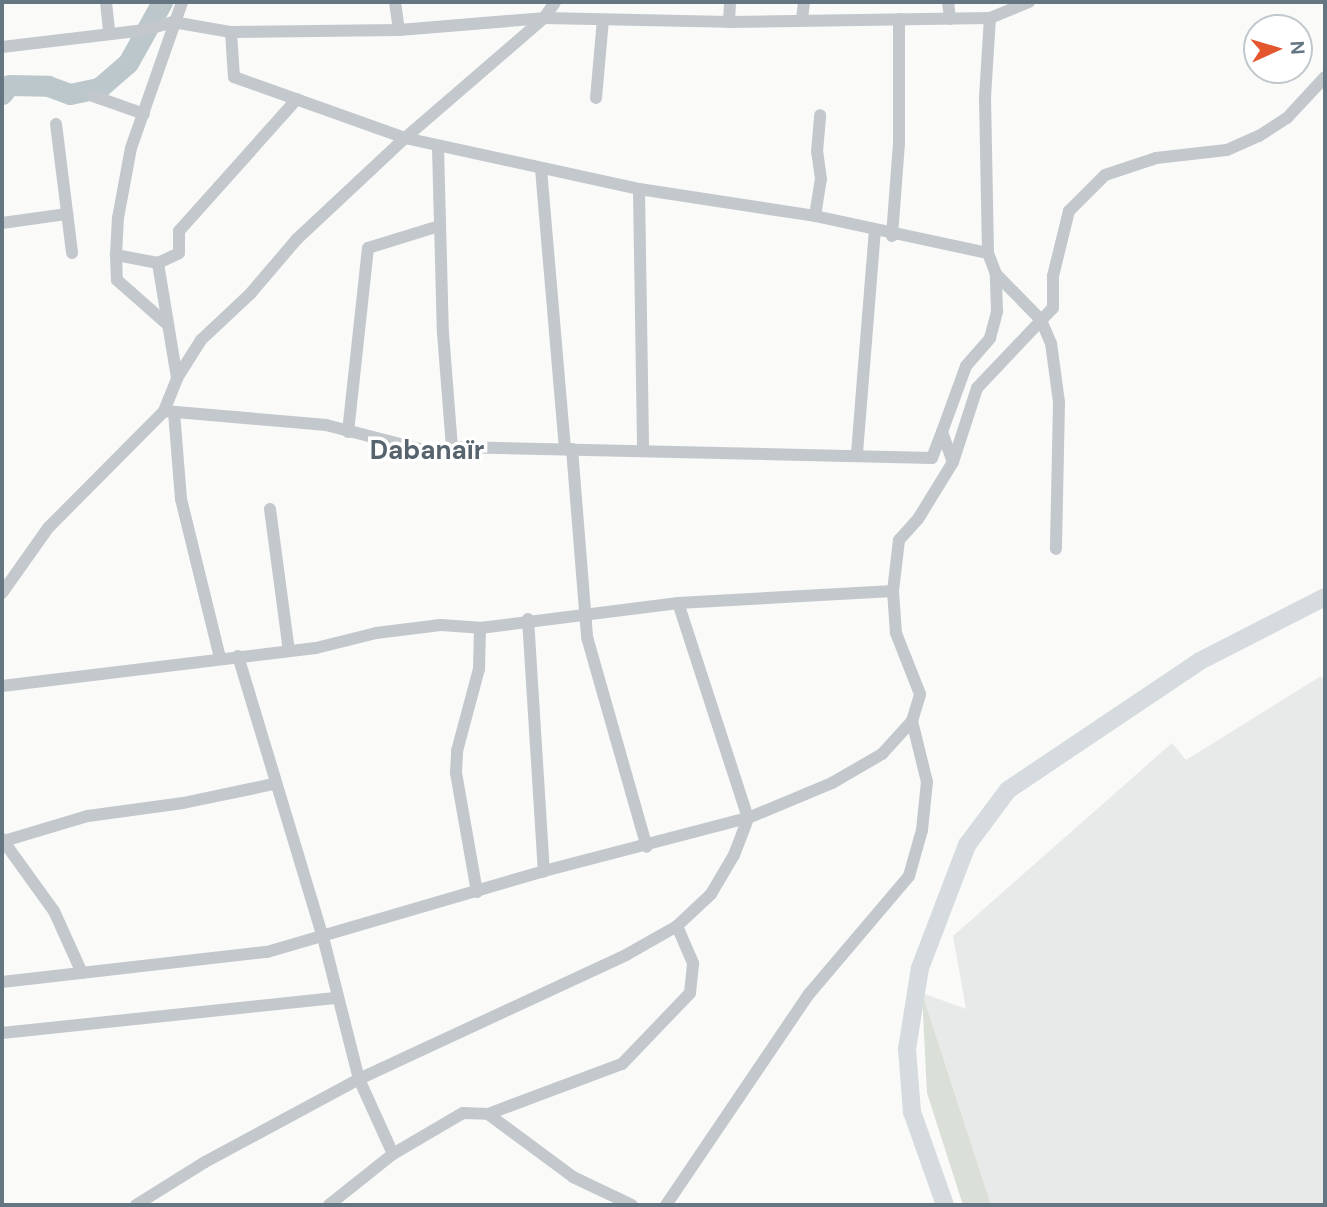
<!DOCTYPE html>
<meta charset="utf-8">
<style>
body{margin:0}
#map{position:relative;width:1327px;height:1207px;overflow:hidden;background:#fafaf8;font-family:"DM Sans",sans-serif}
div>[style]{position:absolute}
.built>*{inset:0;background:#e8e9e9}
.green>*{inset:0;background:#dadfd7}
.river>*{height:21px;margin:-10.5px;padding:0 10.5px;transform-origin:10.5px;border-radius:10.5px;background:#bbc7cb}
.minor>*{height:12px;margin:-6px;padding:0 6px;transform-origin:6px;border-radius:6px;background:#c3c8cc}
.secondary>*{height:18px;margin:-9px;padding:0 9px;transform-origin:9px;border-radius:9px;background:#d6dbdf}
span{translate:-50% -50%;white-space:nowrap;text-align:center;line-height:1.15;-webkit-text-stroke:7px #fff;paint-order:stroke}
.neighbourhood-label{font-size:26px;color:#57646e;font-weight:700}
.frame{position:absolute;inset:0;border:4px solid #657683;pointer-events:none}
.north{position:absolute;left:1243px;top:14px;width:70px;height:70px;box-sizing:border-box;background:#fff;border:2px solid #c1c8cd;border-radius:50%;rotate:86deg;font-size:19px;font-weight:700;line-height:28px;text-align:center;color:#657683}
.north::after{content:'';display:block;margin:auto;width:24px;height:32px;background:#e4572e;clip-path:polygon(50% 0,100% 100%,50% 72%,0 100%)}
</style>
<div id="map">
<div class="built">
<div style="clip-path:polygon(1321px 676px,1325px 683px,1325px 1205px,991px 1205px,922px 993px,966px 1009px,953px 936px,1172px 743px,1186px 760px)"></div>
</div>
<div class="green">
<div style="clip-path:polygon(922px 993px,991px 1205px,963px 1205px,927px 1093px)"></div>
</div>
<div class="river">
<div style="left:2px;top:94px;width:11px;rotate:-52deg"></div>
<div style="left:9px;top:85px;width:39px;rotate:1deg"></div>
<div style="left:48px;top:86px;width:23px;rotate:20deg"></div>
<div style="left:70px;top:94px;width:30px;rotate:-12deg"></div>
<div style="left:99px;top:88px;width:38px;rotate:-41deg"></div>
<div style="left:128px;top:63px;width:70px;rotate:-60.9deg"></div>
</div>
<div class="minor">
<div style="left:106px;top:2px;width:31px;rotate:84deg"></div>
<div style="left:395px;top:2px;width:28px;rotate:82deg"></div>
<div style="left:948px;top:2px;width:17px;rotate:83deg"></div>
<div style="left:802px;top:19px;width:17px;rotate:-83deg"></div>
<div style="left:729px;top:22px;width:20px;rotate:-87deg"></div>
<div style="left:231px;top:32px;width:45px;rotate:86.2deg"></div>
<div style="left:234px;top:77px;width:182px;rotate:19.6deg"></div>
<div style="left:405px;top:138px;width:239px;rotate:12.3deg"></div>
<div style="left:639px;top:189px;width:178px;rotate:8.7deg"></div>
<div style="left:815px;top:216px;width:177px;rotate:12.1deg"></div>
<div style="left:988px;top:253px;width:156px;rotate:-91.1deg"></div>
<div style="left:985px;top:97px;width:79px;rotate:-86.4deg"></div>
<div style="left:2px;top:47px;width:144px;rotate:-6.8deg"></div>
<div style="left:145px;top:30px;width:29px;rotate:-16deg"></div>
<div style="left:173px;top:22px;width:59px;rotate:9.8deg"></div>
<div style="left:231px;top:32px;width:168px;rotate:-0.7deg"></div>
<div style="left:399px;top:30px;width:145px;rotate:-4.7deg"></div>
<div style="left:544px;top:18px;width:185px;rotate:1.2deg"></div>
<div style="left:729px;top:22px;width:261px;rotate:-0.9deg"></div>
<div style="left:990px;top:18px;width:42px;rotate:-22.3deg"></div>
<div style="left:93px;top:96px;width:54px;rotate:19.4deg"></div>
<div style="left:596px;top:98px;width:78px;rotate:-84.9deg"></div>
<div style="left:56px;top:124px;width:130px;rotate:82.9deg"></div>
<div style="left:438px;top:147px;width:186px;rotate:88.5deg"></div>
<div style="left:443px;top:333px;width:114px;rotate:85.5deg"></div>
<div style="left:541px;top:169px;width:281px;rotate:85.1deg"></div>
<div style="left:639px;top:189px;width:262px;rotate:89.1deg"></div>
<div style="left:815px;top:216px;width:37px;rotate:-81deg"></div>
<div style="left:821px;top:179px;width:27px;rotate:-98deg"></div>
<div style="left:817px;top:152px;width:37px;rotate:-85deg"></div>
<div style="left:2px;top:223px;width:66px;rotate:-7.9deg"></div>
<div style="left:892px;top:236px;width:93px;rotate:-85.7deg"></div>
<div style="left:899px;top:143px;width:124px;rotate:-90deg"></div>
<div style="left:116px;top:255px;width:25px;rotate:88deg"></div>
<div style="left:117px;top:280px;width:68px;rotate:41.4deg"></div>
<div style="left:158px;top:263px;width:43px;rotate:-169.2deg"></div>
<div style="left:116px;top:255px;width:37px;rotate:-87deg"></div>
<div style="left:118px;top:218px;width:71px;rotate:-79.5deg"></div>
<div style="left:131px;top:148px;width:155px;rotate:-70.7deg"></div>
<div style="left:996px;top:274px;width:64px;rotate:45.6deg"></div>
<div style="left:1041px;top:320px;width:25px;rotate:67deg"></div>
<div style="left:1051px;top:343px;width:60px;rotate:82.3deg"></div>
<div style="left:1059px;top:402px;width:147px;rotate:91.2deg"></div>
<div style="left:177px;top:378px;width:117px;rotate:-99.4deg"></div>
<div style="left:158px;top:263px;width:23px;rotate:-25deg"></div>
<div style="left:179px;top:253px;width:22px;rotate:-90deg"></div>
<div style="left:179px;top:231px;width:177px;rotate:-48.2deg"></div>
<div style="left:164px;top:411px;width:35px;rotate:-68deg"></div>
<div style="left:177px;top:378px;width:45px;rotate:-57.7deg"></div>
<div style="left:201px;top:340px;width:67px;rotate:-43.2deg"></div>
<div style="left:250px;top:294px;width:72px;rotate:-49.5deg"></div>
<div style="left:297px;top:239px;width:148px;rotate:-43.1deg"></div>
<div style="left:405px;top:138px;width:184px;rotate:-40.8deg"></div>
<div style="left:544px;top:18px;width:19px;rotate:-55deg"></div>
<div style="left:174px;top:412px;width:87px;rotate:85.4deg"></div>
<div style="left:181px;top:499px;width:164px;rotate:76.2deg"></div>
<div style="left:348px;top:432px;width:185px;rotate:-83.8deg"></div>
<div style="left:368px;top:248px;width:74px;rotate:-17.2deg"></div>
<div style="left:942px;top:432px;width:70px;rotate:-70deg"></div>
<div style="left:966px;top:366px;width:37px;rotate:-49deg"></div>
<div style="left:990px;top:338px;width:28px;rotate:-75deg"></div>
<div style="left:997px;top:311px;width:37px;rotate:-92deg"></div>
<div style="left:996px;top:274px;width:22px;rotate:-111deg"></div>
<div style="left:572px;top:449px;width:189px;rotate:85.4deg"></div>
<div style="left:587px;top:637px;width:218px;rotate:74.1deg"></div>
<div style="left:857px;top:453px;width:224px;rotate:-85.4deg"></div>
<div style="left:270px;top:509px;width:143px;rotate:82.4deg"></div>
<div style="left:2px;top:593px;width:80px;rotate:-54.7deg"></div>
<div style="left:48px;top:528px;width:165px;rotate:-45.2deg"></div>
<div style="left:164px;top:411px;width:163px;rotate:4.9deg"></div>
<div style="left:326px;top:425px;width:104px;rotate:14.4deg"></div>
<div style="left:427px;top:451px;width:25px;rotate:-9deg"></div>
<div style="left:452px;top:447px;width:480px;rotate:1.3deg"></div>
<div style="left:932px;top:458px;width:28px;rotate:-69deg"></div>
<div style="left:942px;top:432px;width:32px;rotate:70deg"></div>
<div style="left:528px;top:619px;width:253px;rotate:86.4deg"></div>
<div style="left:238px;top:656px;width:294px;rotate:73.2deg"></div>
<div style="left:323px;top:937px;width:146px;rotate:75.8deg"></div>
<div style="left:359px;top:1079px;width:82px;rotate:65.6deg"></div>
<div style="left:2px;top:686px;width:316px;rotate:-6.9deg"></div>
<div style="left:316px;top:648px;width:62px;rotate:-14deg"></div>
<div style="left:376px;top:633px;width:65px;rotate:-7deg"></div>
<div style="left:441px;top:625px;width:39px;rotate:4deg"></div>
<div style="left:480px;top:628px;width:200px;rotate:-7.2deg"></div>
<div style="left:678px;top:603px;width:215px;rotate:-3.2deg"></div>
<div style="left:2px;top:839px;width:89px;rotate:54.2deg"></div>
<div style="left:54px;top:911px;width:68px;rotate:65.7deg"></div>
<div style="left:4px;top:841px;width:88px;rotate:-16.6deg"></div>
<div style="left:88px;top:816px;width:96px;rotate:-7.8deg"></div>
<div style="left:183px;top:803px;width:93px;rotate:-11.8deg"></div>
<div style="left:477px;top:892px;width:121px;rotate:-100deg"></div>
<div style="left:456px;top:773px;width:22px;rotate:-87deg"></div>
<div style="left:457px;top:751px;width:85px;rotate:-75deg"></div>
<div style="left:479px;top:669px;width:41px;rotate:-88.6deg"></div>
<div style="left:2px;top:982px;width:267px;rotate:-6.5deg"></div>
<div style="left:267px;top:952px;width:289px;rotate:-16.3deg"></div>
<div style="left:544px;top:871px;width:211px;rotate:-14.6deg"></div>
<div style="left:748px;top:818px;width:91px;rotate:-22.6deg"></div>
<div style="left:832px;top:783px;width:58px;rotate:-30.1deg"></div>
<div style="left:882px;top:754px;width:45px;rotate:-47.7deg"></div>
<div style="left:912px;top:721px;width:28px;rotate:-73deg"></div>
<div style="left:920px;top:694px;width:66px;rotate:-111.5deg"></div>
<div style="left:896px;top:633px;width:42px;rotate:-94.1deg"></div>
<div style="left:893px;top:591px;width:51px;rotate:-83.3deg"></div>
<div style="left:899px;top:540px;width:28px;rotate:-48deg"></div>
<div style="left:918px;top:519px;width:67px;rotate:-58.4deg"></div>
<div style="left:953px;top:462px;width:78px;rotate:-72deg"></div>
<div style="left:977px;top:388px;width:110px;rotate:-46.5deg"></div>
<div style="left:1053px;top:308px;width:32px;rotate:-90deg"></div>
<div style="left:1053px;top:276px;width:67px;rotate:-76.2deg"></div>
<div style="left:1069px;top:211px;width:51px;rotate:-45deg"></div>
<div style="left:1105px;top:175px;width:54px;rotate:-18.4deg"></div>
<div style="left:1156px;top:158px;width:71px;rotate:-6.4deg"></div>
<div style="left:1227px;top:150px;width:35px;rotate:-24deg"></div>
<div style="left:1259px;top:136px;width:33px;rotate:-33deg"></div>
<div style="left:1287px;top:118px;width:56px;rotate:-47.2deg"></div>
<div style="left:2px;top:1033px;width:337px;rotate:-6deg"></div>
<div style="left:488px;top:1114px;width:143px;rotate:-20.5deg"></div>
<div style="left:622px;top:1064px;width:98px;rotate:-46.2deg"></div>
<div style="left:690px;top:993px;width:30px;rotate:-84deg"></div>
<div style="left:693px;top:963px;width:40px;rotate:-113.4deg"></div>
<div style="left:136px;top:1205px;width:81px;rotate:-31.9deg"></div>
<div style="left:205px;top:1162px;width:175px;rotate:-28.3deg"></div>
<div style="left:359px;top:1079px;width:294px;rotate:-24.9deg"></div>
<div style="left:626px;top:955px;width:59px;rotate:-29.6deg"></div>
<div style="left:677px;top:926px;width:47px;rotate:-43.3deg"></div>
<div style="left:711px;top:894px;width:45px;rotate:-59.5deg"></div>
<div style="left:734px;top:855px;width:40px;rotate:-69deg"></div>
<div style="left:748px;top:818px;width:226px;rotate:-108deg"></div>
<div style="left:329px;top:1205px;width:82px;rotate:-38.6deg"></div>
<div style="left:393px;top:1154px;width:81px;rotate:-30.4deg"></div>
<div style="left:463px;top:1113px;width:25px;rotate:2deg"></div>
<div style="left:488px;top:1114px;width:106px;rotate:36.5deg"></div>
<div style="left:573px;top:1177px;width:65px;rotate:25.4deg"></div>
<div style="left:666px;top:1205px;width:255px;rotate:-55.9deg"></div>
<div style="left:809px;top:994px;width:155px;rotate:-49.7deg"></div>
<div style="left:909px;top:876px;width:48px;rotate:-74.2deg"></div>
<div style="left:922px;top:830px;width:48px;rotate:-84.1deg"></div>
<div style="left:927px;top:782px;width:63px;rotate:-103.8deg"></div>
</div>
<div class="secondary">
<div style="left:945px;top:1205px;width:99px;rotate:-109.5deg"></div>
<div style="left:912px;top:1112px;width:63px;rotate:-94.5deg"></div>
<div style="left:907px;top:1049px;width:82px;rotate:-80.9deg"></div>
<div style="left:920px;top:968px;width:132px;rotate:-69.1deg"></div>
<div style="left:967px;top:845px;width:69px;rotate:-53.3deg"></div>
<div style="left:1008px;top:790px;width:231px;rotate:-33.9deg"></div>
<div style="left:1200px;top:661px;width:140px;rotate:-27.1deg"></div>
</div>
<div class="neighbourhood-label">
<span style="left:427px;top:451px">Dabanaïr</span>
</div>
<div class="frame"></div>
<div class="north">N</div>
</div>
